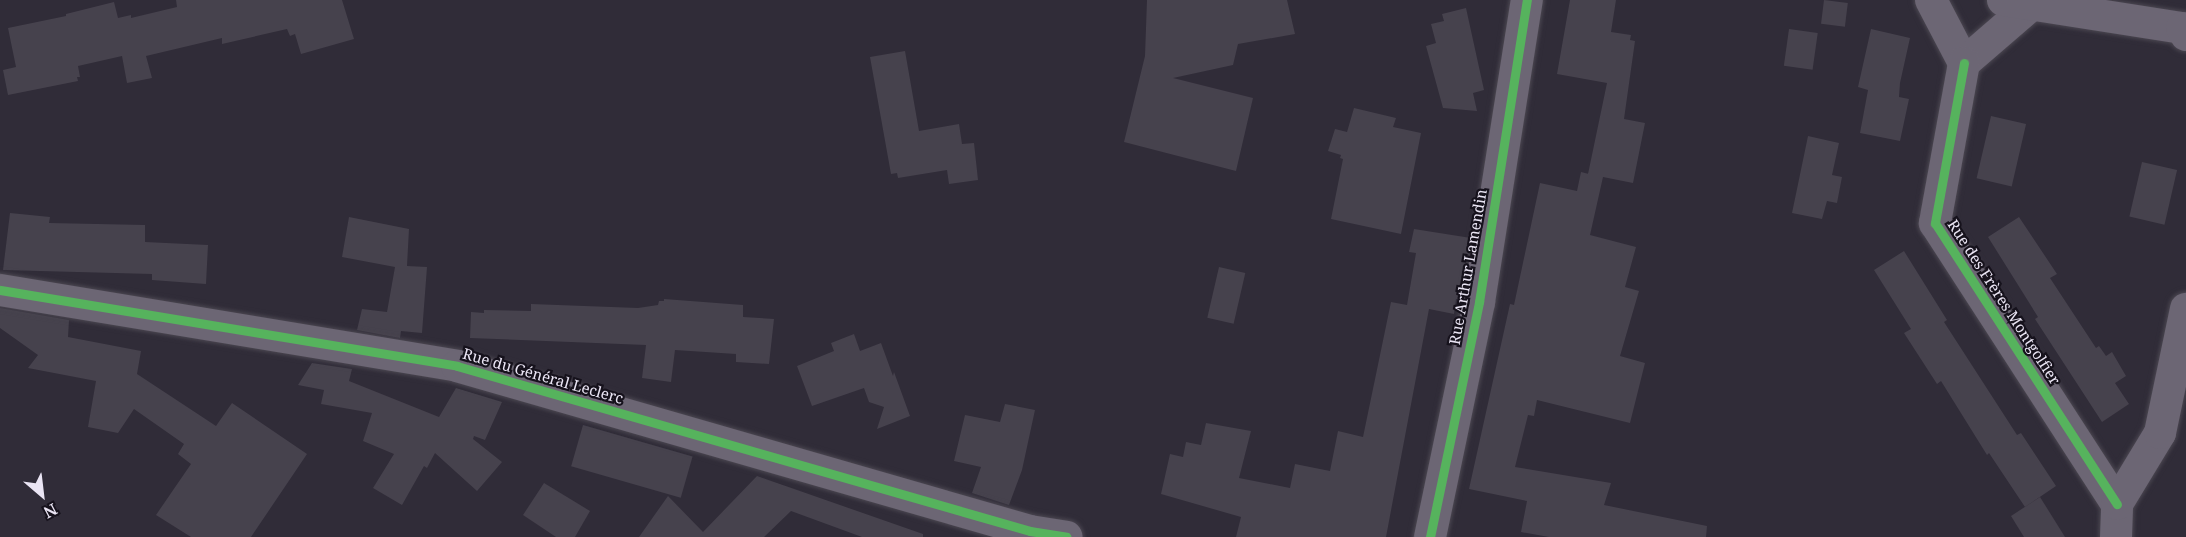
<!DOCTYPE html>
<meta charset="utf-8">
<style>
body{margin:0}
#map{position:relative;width:2186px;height:537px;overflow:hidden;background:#302c38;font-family:"Noto Serif",serif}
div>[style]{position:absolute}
.building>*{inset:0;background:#46424d;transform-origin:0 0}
.roads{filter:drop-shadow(0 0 2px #4b4751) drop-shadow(0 0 2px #4b4751)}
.street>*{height:32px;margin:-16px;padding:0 16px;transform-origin:16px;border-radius:16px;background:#6c6674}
.cycleway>*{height:9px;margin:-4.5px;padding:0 4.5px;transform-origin:4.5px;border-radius:4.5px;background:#56b35d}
span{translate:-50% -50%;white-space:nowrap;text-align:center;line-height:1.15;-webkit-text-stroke:4.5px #16121c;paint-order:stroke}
.street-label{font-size:15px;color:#eae5f4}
.north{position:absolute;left:12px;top:465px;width:60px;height:60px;-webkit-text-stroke:4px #16121c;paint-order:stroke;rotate:152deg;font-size:16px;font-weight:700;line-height:24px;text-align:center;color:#eae5f4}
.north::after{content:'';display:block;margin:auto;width:21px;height:27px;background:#eae5f4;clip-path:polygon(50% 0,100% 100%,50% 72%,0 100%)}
</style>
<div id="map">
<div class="building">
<div style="clip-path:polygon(176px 0,342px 0,354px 39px,301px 54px,295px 34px,290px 36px,287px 29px,222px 44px,222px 38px,146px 56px,152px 78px,127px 83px,122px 56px,78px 66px,80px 77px,77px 77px,78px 81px,8px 95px,3px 70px,16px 67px,8px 28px,66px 16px,66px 14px,114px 2px,118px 18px,131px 15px,131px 18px,177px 7px)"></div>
<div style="clip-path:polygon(1147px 0,1287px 0,1295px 34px,1238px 44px,1233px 65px,1173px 78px,1253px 98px,1236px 171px,1124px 142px,1145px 56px)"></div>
<div style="clip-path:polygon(1570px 0,1616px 0,1611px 32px,1631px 35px,1630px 40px,1635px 41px,1624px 119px,1645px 123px,1633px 183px,1603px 177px,1590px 235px,1636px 247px,1625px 287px,1639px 291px,1620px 356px,1645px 363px,1630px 423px,1537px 400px,1534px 416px,1528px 415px,1515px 467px,1611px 483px,1604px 505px,1707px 526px,1706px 537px,1549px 537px,1521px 532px,1527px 501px,1469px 489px,1510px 304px,1514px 305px,1540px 183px,1577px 191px,1581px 172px,1593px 175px,1588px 174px,1607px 83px,1557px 74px)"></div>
<div style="left:1824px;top:0;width:24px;height:24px;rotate:7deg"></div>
<div style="clip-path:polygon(1466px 8px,1484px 90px,1473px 93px,1477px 111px,1443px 108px,1426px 46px,1436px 43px,1431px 24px,1444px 21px,1442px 14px)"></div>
<div style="left:1789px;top:29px;width:29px;height:37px;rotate:8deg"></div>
<div style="clip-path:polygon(1871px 29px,1910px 38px,1900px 83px,1899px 97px,1909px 99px,1900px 141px,1860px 133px,1868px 90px,1858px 87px)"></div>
<div style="clip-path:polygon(905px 51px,919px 131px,959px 124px,962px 144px,974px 143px,978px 180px,949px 184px,947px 170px,898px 178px,897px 173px,891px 174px,870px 57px)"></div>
<div style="clip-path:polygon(1354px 108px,1396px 118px,1393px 127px,1421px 133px,1401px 234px,1331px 219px,1343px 159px,1340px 158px,1341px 155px,1328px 151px,1335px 129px,1347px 132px)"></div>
<div style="left:1991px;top:116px;width:36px;height:64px;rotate:13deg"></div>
<div style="clip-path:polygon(1808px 136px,1839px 143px,1832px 175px,1842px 177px,1837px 203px,1827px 201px,1822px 219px,1792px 213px)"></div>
<div style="left:2142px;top:162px;width:36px;height:56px;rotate:13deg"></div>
<div style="clip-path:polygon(10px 213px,50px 217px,49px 223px,145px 225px,145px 242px,208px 245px,206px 284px,152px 280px,152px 274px,3px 270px)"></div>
<div style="clip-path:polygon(349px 217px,409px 229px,407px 266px,427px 267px,422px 333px,401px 331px,400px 338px,357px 330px,362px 309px,387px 312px,395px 267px,342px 257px)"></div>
<div style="clip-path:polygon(2019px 217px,2057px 274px,2050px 278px,2096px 348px,2099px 346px,2106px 356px,2112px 352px,2126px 376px,2115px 383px,2129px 404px,2102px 422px,2035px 319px,2038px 317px,1988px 237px)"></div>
<div style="clip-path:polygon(1414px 229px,1471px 238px,1461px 300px,1456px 299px,1454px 314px,1429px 309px,1386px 537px,1236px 537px,1241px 517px,1161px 494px,1170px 454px,1183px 457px,1186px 442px,1201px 445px,1206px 423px,1251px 431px,1239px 478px,1290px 488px,1295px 464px,1330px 471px,1338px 431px,1363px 437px,1391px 302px,1407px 305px,1416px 253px,1409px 252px)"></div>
<div style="clip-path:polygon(1904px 251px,1947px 320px,1944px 322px,2017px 435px,2021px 433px,2056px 486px,2025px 507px,1989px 453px,1987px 455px,1941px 381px,1937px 384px,1904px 333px,1911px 329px,1874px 270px)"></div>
<div style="left:1219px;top:267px;width:27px;height:52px;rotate:13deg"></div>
<div style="clip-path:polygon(664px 299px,743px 305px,743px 317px,774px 319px,769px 364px,736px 362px,736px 354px,675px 350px,671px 382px,642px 378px,646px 345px,470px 338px,471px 312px,484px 313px,484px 310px,531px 311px,531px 304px,638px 308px,658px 305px,659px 301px,664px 301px)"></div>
<div style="clip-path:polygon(0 308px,69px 320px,68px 337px,141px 351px,137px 374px,216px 426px,232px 403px,307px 454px,251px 537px,191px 537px,156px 515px,191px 464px,178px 454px,184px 444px,134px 409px,118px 433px,88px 427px,96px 381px,28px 368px,38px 355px,0 328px)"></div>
<div style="clip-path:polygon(854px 334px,860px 351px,881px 343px,893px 376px,894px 372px,910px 416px,877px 429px,884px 407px,869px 402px,864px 388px,812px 406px,797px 366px,834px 351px,831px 343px)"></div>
<div style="clip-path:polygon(312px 363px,352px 369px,349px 381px,439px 417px,456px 388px,502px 402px,485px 440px,474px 436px,473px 439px,502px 462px,477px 491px,435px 453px,427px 468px,424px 466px,402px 505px,373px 488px,394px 454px,363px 441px,372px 413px,321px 404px,324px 390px,298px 385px)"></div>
<div style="clip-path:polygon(1005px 404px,1035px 410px,1022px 470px,1009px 505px,972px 493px,981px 467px,954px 461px,965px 415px,1000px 422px)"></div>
<div style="left:583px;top:425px;width:114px;height:43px;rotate:16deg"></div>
<div style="clip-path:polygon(757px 476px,923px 534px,923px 537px,862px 537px,791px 511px,764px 537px,639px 537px,668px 496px,703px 532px)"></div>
<div style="clip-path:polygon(544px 483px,590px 511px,575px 537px,556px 537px,523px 515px)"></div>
<div style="clip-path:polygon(2040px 497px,2065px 537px,2024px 537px,2011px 516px)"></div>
</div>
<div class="roads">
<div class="street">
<div style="left:1931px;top:0;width:71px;rotate:62.4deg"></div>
<div style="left:1964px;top:63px;width:87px;rotate:-40.8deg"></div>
<div style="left:2003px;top:0;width:181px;rotate:8.9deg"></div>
<div style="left:2182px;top:28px;width:8px;rotate:60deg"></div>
<div style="left:1964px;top:63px;width:163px;rotate:100.3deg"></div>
<div style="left:1935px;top:223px;width:335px;rotate:57.1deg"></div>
<div style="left:0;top:290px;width:463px;rotate:9.4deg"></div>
<div style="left:457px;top:366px;width:596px;rotate:16.06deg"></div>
<div style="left:1030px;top:531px;width:37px;rotate:9deg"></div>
<div style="left:1430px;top:537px;width:240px;rotate:-78.2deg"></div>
<div style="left:1479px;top:302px;width:306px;rotate:-81deg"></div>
<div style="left:2116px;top:537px;width:33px;rotate:-88deg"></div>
<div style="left:2117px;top:504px;width:83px;rotate:-58.8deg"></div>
<div style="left:2160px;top:433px;width:127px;rotate:-78.2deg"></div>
</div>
</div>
<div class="cycleway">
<div style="left:1964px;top:63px;width:163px;rotate:100.3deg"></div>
<div style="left:1935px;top:223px;width:335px;rotate:57.1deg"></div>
<div style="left:0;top:290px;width:463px;rotate:9.4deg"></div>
<div style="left:457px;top:366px;width:596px;rotate:16.06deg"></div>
<div style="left:1030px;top:531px;width:37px;rotate:9deg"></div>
<div style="left:1430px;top:537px;width:240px;rotate:-78.2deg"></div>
<div style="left:1479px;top:302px;width:306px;rotate:-81deg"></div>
</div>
<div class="street-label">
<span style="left:1468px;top:267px;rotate:-80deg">Rue Arthur Lamendin</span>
<span style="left:2004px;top:302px;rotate:57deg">Rue des Frères Montgolfier</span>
<span style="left:543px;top:376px;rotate:16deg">Rue du Général Leclerc</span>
</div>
<div class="north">N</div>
</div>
